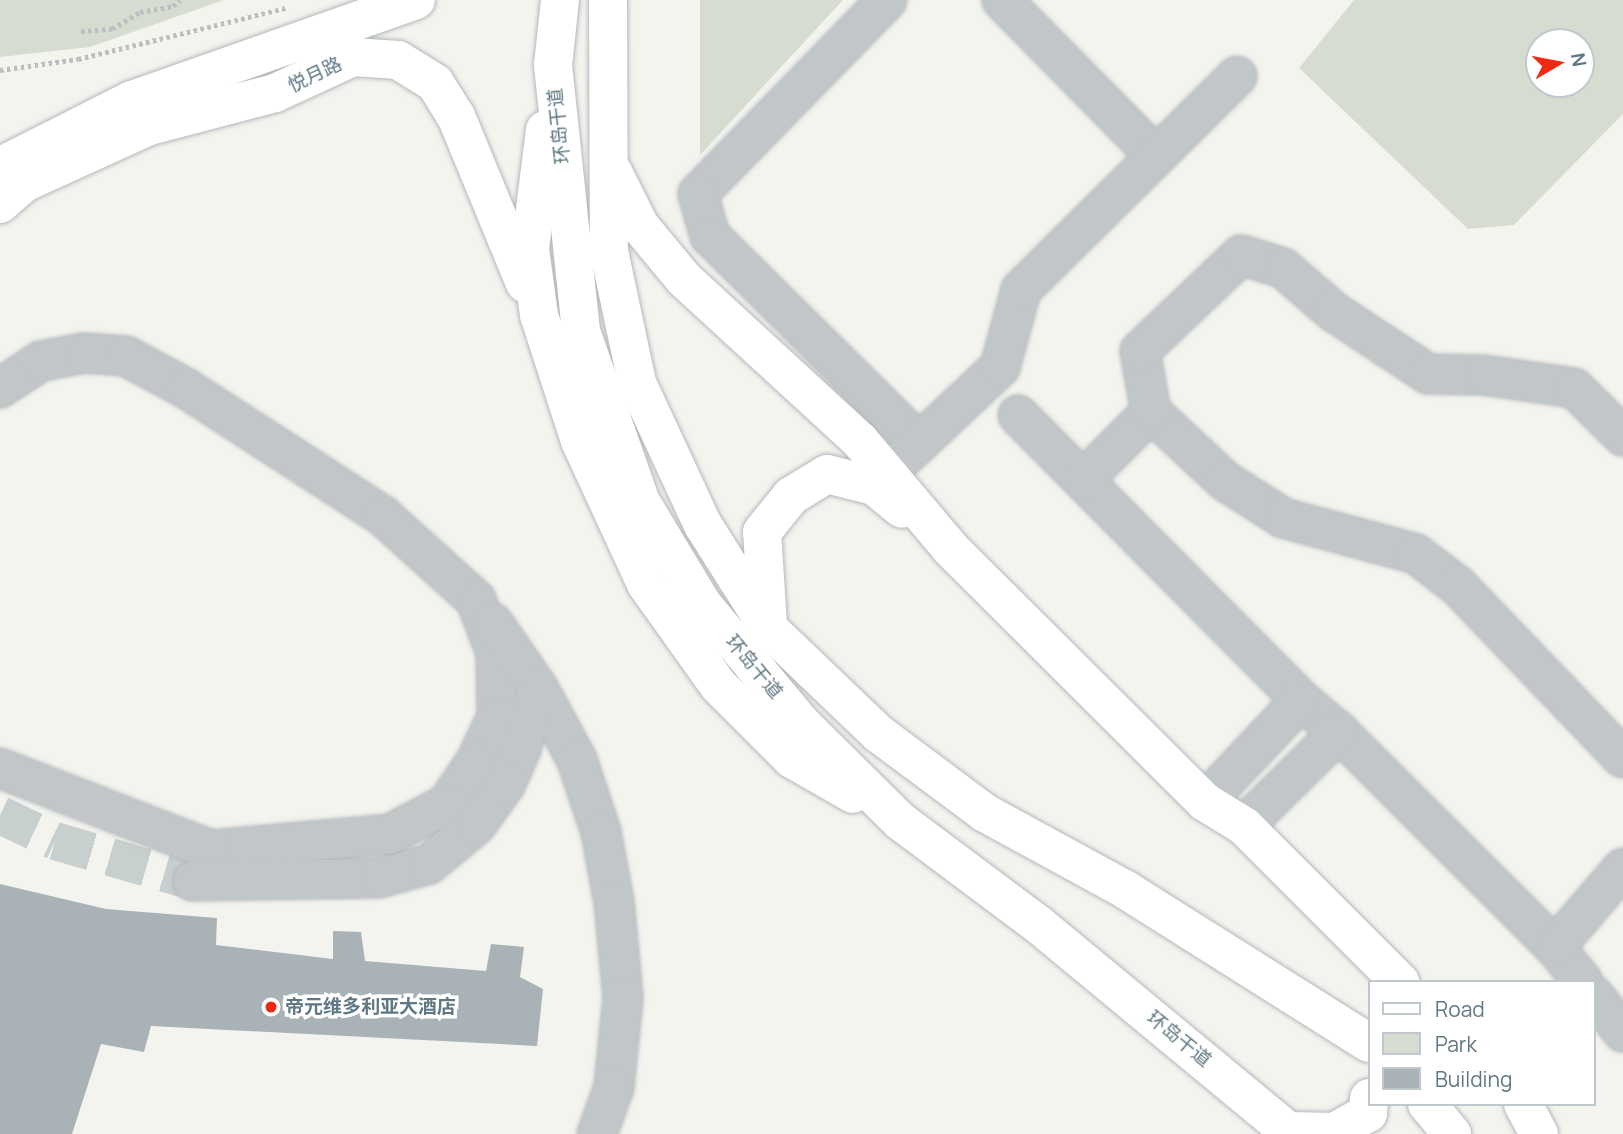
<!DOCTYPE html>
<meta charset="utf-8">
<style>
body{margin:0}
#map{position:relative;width:1623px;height:1134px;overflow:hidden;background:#f4f4ef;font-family:Manrope,"Noto Sans SC",sans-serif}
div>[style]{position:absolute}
.green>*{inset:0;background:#d6dcd0}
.building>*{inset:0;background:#a9b3b7}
.minor-tunnel>*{height:38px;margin-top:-19px;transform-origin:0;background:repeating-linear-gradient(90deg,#c8cfcf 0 38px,transparent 0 57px)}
.path>*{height:4.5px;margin-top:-2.25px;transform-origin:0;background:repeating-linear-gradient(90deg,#bcbfc1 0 3.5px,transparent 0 7px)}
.roads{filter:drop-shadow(0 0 2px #b4b9bc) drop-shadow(0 0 2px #b4b9bc)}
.minor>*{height:38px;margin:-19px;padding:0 19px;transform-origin:19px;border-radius:19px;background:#c1c6c8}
.major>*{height:38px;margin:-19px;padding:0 19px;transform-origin:19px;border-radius:19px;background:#fff}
.dots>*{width:19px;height:19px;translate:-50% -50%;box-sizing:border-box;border:4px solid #fff;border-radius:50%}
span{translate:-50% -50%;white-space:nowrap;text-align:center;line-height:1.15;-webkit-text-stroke:7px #fff;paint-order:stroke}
.street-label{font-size:19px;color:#607883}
.poi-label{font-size:19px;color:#607883;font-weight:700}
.left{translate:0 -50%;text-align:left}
.legend{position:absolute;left:1368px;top:980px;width:228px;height:126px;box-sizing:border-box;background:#fff;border:2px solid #bfc9cd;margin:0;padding:9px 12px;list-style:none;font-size:21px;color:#607883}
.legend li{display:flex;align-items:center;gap:14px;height:35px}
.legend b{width:35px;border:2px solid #bfc9cd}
.north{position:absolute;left:1525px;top:28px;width:70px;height:70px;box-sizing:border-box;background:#fff;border:2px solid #bfc9cd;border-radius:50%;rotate:80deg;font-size:19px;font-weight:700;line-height:28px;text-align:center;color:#607883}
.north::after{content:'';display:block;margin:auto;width:24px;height:32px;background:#f22911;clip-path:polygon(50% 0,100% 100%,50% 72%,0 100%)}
</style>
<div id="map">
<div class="green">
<div style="clip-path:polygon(0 0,224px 0,90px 47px,0 57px)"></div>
<div style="clip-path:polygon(700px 0,843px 0,700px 155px)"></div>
<div style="clip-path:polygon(evenodd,1354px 0,1623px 0,1623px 114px,1514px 225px,1468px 229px,1299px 68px,1354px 0,1581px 42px,1581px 84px,1539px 84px,1539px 42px,1581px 42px)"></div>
</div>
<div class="building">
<div style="clip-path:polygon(0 884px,106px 909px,217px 918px,216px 945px,333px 959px,333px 931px,361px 932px,365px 961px,486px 971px,491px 944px,524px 947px,520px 977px,543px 989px,537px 1046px,151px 1026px,144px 1052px,101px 1044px,72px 1134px,0 1134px)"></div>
</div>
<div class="minor-tunnel">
<div style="left:0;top:815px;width:61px;rotate:25.3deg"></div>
<div style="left:55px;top:841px;width:144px;rotate:16.2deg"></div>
</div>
<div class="path">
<div style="left:81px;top:31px;width:31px;rotate:-4deg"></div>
<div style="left:112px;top:29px;width:33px;rotate:-31deg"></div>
<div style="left:140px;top:12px;width:34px;rotate:-10deg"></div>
<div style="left:173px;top:6px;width:9px;rotate:-41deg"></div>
<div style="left:0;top:70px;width:79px;rotate:-8deg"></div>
<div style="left:78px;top:59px;width:214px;rotate:-13.8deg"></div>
</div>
<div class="roads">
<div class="minor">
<div style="left:887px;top:0;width:271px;rotate:134.3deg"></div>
<div style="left:698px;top:194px;width:44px;rotate:74.1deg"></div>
<div style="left:710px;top:236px;width:293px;rotate:44.7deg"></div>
<div style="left:1002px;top:0;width:219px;rotate:45.4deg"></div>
<div style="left:0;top:388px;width:49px;rotate:-33.4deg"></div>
<div style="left:41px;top:361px;width:44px;rotate:-10.5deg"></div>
<div style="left:84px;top:353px;width:42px;rotate:4.1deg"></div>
<div style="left:126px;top:356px;width:69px;rotate:28.4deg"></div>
<div style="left:187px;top:389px;width:234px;rotate:32.9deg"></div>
<div style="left:383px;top:516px;width:125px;rotate:42.1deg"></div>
<div style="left:476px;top:600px;width:57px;rotate:69.3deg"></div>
<div style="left:496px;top:653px;width:64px;rotate:89.1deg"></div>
<div style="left:497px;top:717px;width:49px;rotate:115.5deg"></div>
<div style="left:476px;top:761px;width:52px;rotate:124deg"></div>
<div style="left:447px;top:804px;width:64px;rotate:152.2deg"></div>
<div style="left:390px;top:834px;width:180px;rotate:174.9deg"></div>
<div style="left:211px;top:850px;width:226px;rotate:-158.8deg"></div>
<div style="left:1151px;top:412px;width:101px;rotate:43deg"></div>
<div style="left:1225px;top:481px;width:69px;rotate:32.5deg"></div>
<div style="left:1283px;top:518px;width:138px;rotate:15.1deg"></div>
<div style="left:1416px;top:554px;width:53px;rotate:37.3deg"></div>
<div style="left:1458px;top:586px;width:238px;rotate:46.2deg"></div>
<div style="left:1018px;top:415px;width:402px;rotate:45.2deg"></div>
<div style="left:1301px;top:700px;width:50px;rotate:40.1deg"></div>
<div style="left:1339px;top:732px;width:305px;rotate:44.9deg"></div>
<div style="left:1555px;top:947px;width:45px;rotate:51.3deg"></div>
<div style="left:901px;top:460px;width:136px;rotate:-43.2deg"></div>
<div style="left:1000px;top:367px;width:80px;rotate:-74.7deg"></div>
<div style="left:1021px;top:290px;width:304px;rotate:-44.7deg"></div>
<div style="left:1083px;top:480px;width:96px;rotate:-45deg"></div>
<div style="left:1151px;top:412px;width:62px;rotate:-100.2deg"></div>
<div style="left:1140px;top:351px;width:139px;rotate:-43.5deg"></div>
<div style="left:1241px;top:255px;width:44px;rotate:17.2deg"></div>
<div style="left:1283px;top:268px;width:67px;rotate:40.8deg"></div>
<div style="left:1334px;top:312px;width:113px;rotate:33.4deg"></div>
<div style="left:1428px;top:374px;width:55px;rotate:1deg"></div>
<div style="left:1483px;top:375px;width:92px;rotate:8.1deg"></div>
<div style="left:1574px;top:388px;width:69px;rotate:44.4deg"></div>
<div style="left:493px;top:623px;width:79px;rotate:55.3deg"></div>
<div style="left:538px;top:688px;width:82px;rotate:61.6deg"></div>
<div style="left:577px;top:760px;width:76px;rotate:71.6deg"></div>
<div style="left:601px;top:832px;width:71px;rotate:79.5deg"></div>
<div style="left:614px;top:902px;width:96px;rotate:84.6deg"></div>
<div style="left:623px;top:998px;width:89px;rotate:95.8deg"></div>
<div style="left:614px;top:1087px;width:50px;rotate:109.9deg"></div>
<div style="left:1205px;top:802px;width:140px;rotate:-46.7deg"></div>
<div style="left:1244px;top:826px;width:134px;rotate:-44.7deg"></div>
<div style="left:193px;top:881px;width:186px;rotate:-0.9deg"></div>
<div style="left:379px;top:878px;width:52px;rotate:-15.6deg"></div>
<div style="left:429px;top:864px;width:61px;rotate:-39.7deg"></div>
<div style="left:476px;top:825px;width:49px;rotate:-54.1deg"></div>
<div style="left:505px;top:785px;width:39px;rotate:-66deg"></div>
<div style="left:521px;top:749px;width:63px;rotate:-74.4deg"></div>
<div style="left:1555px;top:947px;width:104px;rotate:-49.3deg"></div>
<div style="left:1593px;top:995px;width:48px;rotate:51deg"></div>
</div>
<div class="major">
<div style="left:560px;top:0;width:65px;rotate:96.1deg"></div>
<div style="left:553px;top:65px;width:267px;rotate:84deg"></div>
<div style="left:581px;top:331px;width:181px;rotate:70.7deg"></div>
<div style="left:641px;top:502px;width:120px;rotate:59deg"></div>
<div style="left:703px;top:605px;width:152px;rotate:50.3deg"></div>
<div style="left:800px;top:722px;width:141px;rotate:44.7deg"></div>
<div style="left:900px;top:821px;width:174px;rotate:36.8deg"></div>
<div style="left:1039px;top:925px;width:328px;rotate:39.6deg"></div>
<div style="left:608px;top:0;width:251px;rotate:89.8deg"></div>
<div style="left:609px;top:251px;width:135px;rotate:78deg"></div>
<div style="left:637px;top:383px;width:157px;rotate:65.1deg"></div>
<div style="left:703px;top:525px;width:122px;rotate:57.7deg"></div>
<div style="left:768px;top:628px;width:153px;rotate:43.7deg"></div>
<div style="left:879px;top:734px;width:132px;rotate:36.7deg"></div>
<div style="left:985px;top:813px;width:161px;rotate:28.6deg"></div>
<div style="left:1126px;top:890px;width:287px;rotate:32.2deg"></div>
<div style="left:545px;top:130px;width:120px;rotate:97.2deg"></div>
<div style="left:530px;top:249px;width:67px;rotate:82.2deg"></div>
<div style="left:539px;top:315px;width:133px;rotate:72deg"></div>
<div style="left:580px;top:441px;width:157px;rotate:65.2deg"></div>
<div style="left:646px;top:584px;width:124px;rotate:54.5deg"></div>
<div style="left:718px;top:685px;width:105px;rotate:45deg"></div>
<div style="left:792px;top:759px;width:70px;rotate:29.8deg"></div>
<div style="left:9px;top:162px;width:138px;rotate:-26.8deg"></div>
<div style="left:132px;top:100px;width:301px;rotate:-19.4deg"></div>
<div style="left:613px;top:172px;width:60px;rotate:63.4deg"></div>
<div style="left:640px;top:226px;width:69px;rotate:50.3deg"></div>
<div style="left:684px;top:279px;width:239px;rotate:42.6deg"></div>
<div style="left:860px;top:441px;width:140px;rotate:49.9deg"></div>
<div style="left:950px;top:548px;width:360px;rotate:44.9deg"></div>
<div style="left:1205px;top:802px;width:46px;rotate:31.6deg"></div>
<div style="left:1244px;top:826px;width:221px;rotate:45deg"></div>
<div style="left:0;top:204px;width:32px;rotate:-41deg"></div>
<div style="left:24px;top:183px;width:137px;rotate:-24.5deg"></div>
<div style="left:149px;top:126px;width:130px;rotate:-14.7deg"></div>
<div style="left:275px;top:93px;width:86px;rotate:-24.8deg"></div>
<div style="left:353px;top:57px;width:45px;rotate:3.8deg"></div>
<div style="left:398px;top:60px;width:44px;rotate:31.9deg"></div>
<div style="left:435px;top:83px;width:39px;rotate:58deg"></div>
<div style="left:456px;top:116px;width:181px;rotate:67.6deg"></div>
<div style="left:768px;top:624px;width:92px;rotate:-93.7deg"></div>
<div style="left:762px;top:532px;width:46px;rotate:-51.1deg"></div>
<div style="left:791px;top:496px;width:42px;rotate:-31.4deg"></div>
<div style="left:827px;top:474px;width:49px;rotate:14.3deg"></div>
<div style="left:874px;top:486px;width:36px;rotate:39deg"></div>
<div style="left:1427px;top:1104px;width:39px;rotate:50deg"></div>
<div style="left:1523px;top:1104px;width:34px;rotate:62deg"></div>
<div style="left:1289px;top:1131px;width:45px;rotate:1.3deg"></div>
<div style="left:1334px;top:1132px;width:39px;rotate:-29deg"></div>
<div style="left:1368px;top:1113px;width:15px;rotate:-86deg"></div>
</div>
</div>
<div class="dots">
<div style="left:271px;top:1007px;background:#f22911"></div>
</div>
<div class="street-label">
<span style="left:315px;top:75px;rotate:-25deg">悦月路</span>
<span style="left:559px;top:126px;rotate:-96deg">环岛干道</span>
<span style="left:754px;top:667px;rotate:50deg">环岛干道</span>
<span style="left:1179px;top:1039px;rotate:39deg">环岛干道</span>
</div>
<div class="poi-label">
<span class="left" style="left:285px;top:1007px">帝元维多利亚大酒店</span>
</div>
<ul class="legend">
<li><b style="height:9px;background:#fff"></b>Road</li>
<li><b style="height:19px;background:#d6dcd0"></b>Park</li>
<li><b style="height:19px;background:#a9b3b7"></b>Building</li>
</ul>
<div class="north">N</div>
</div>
